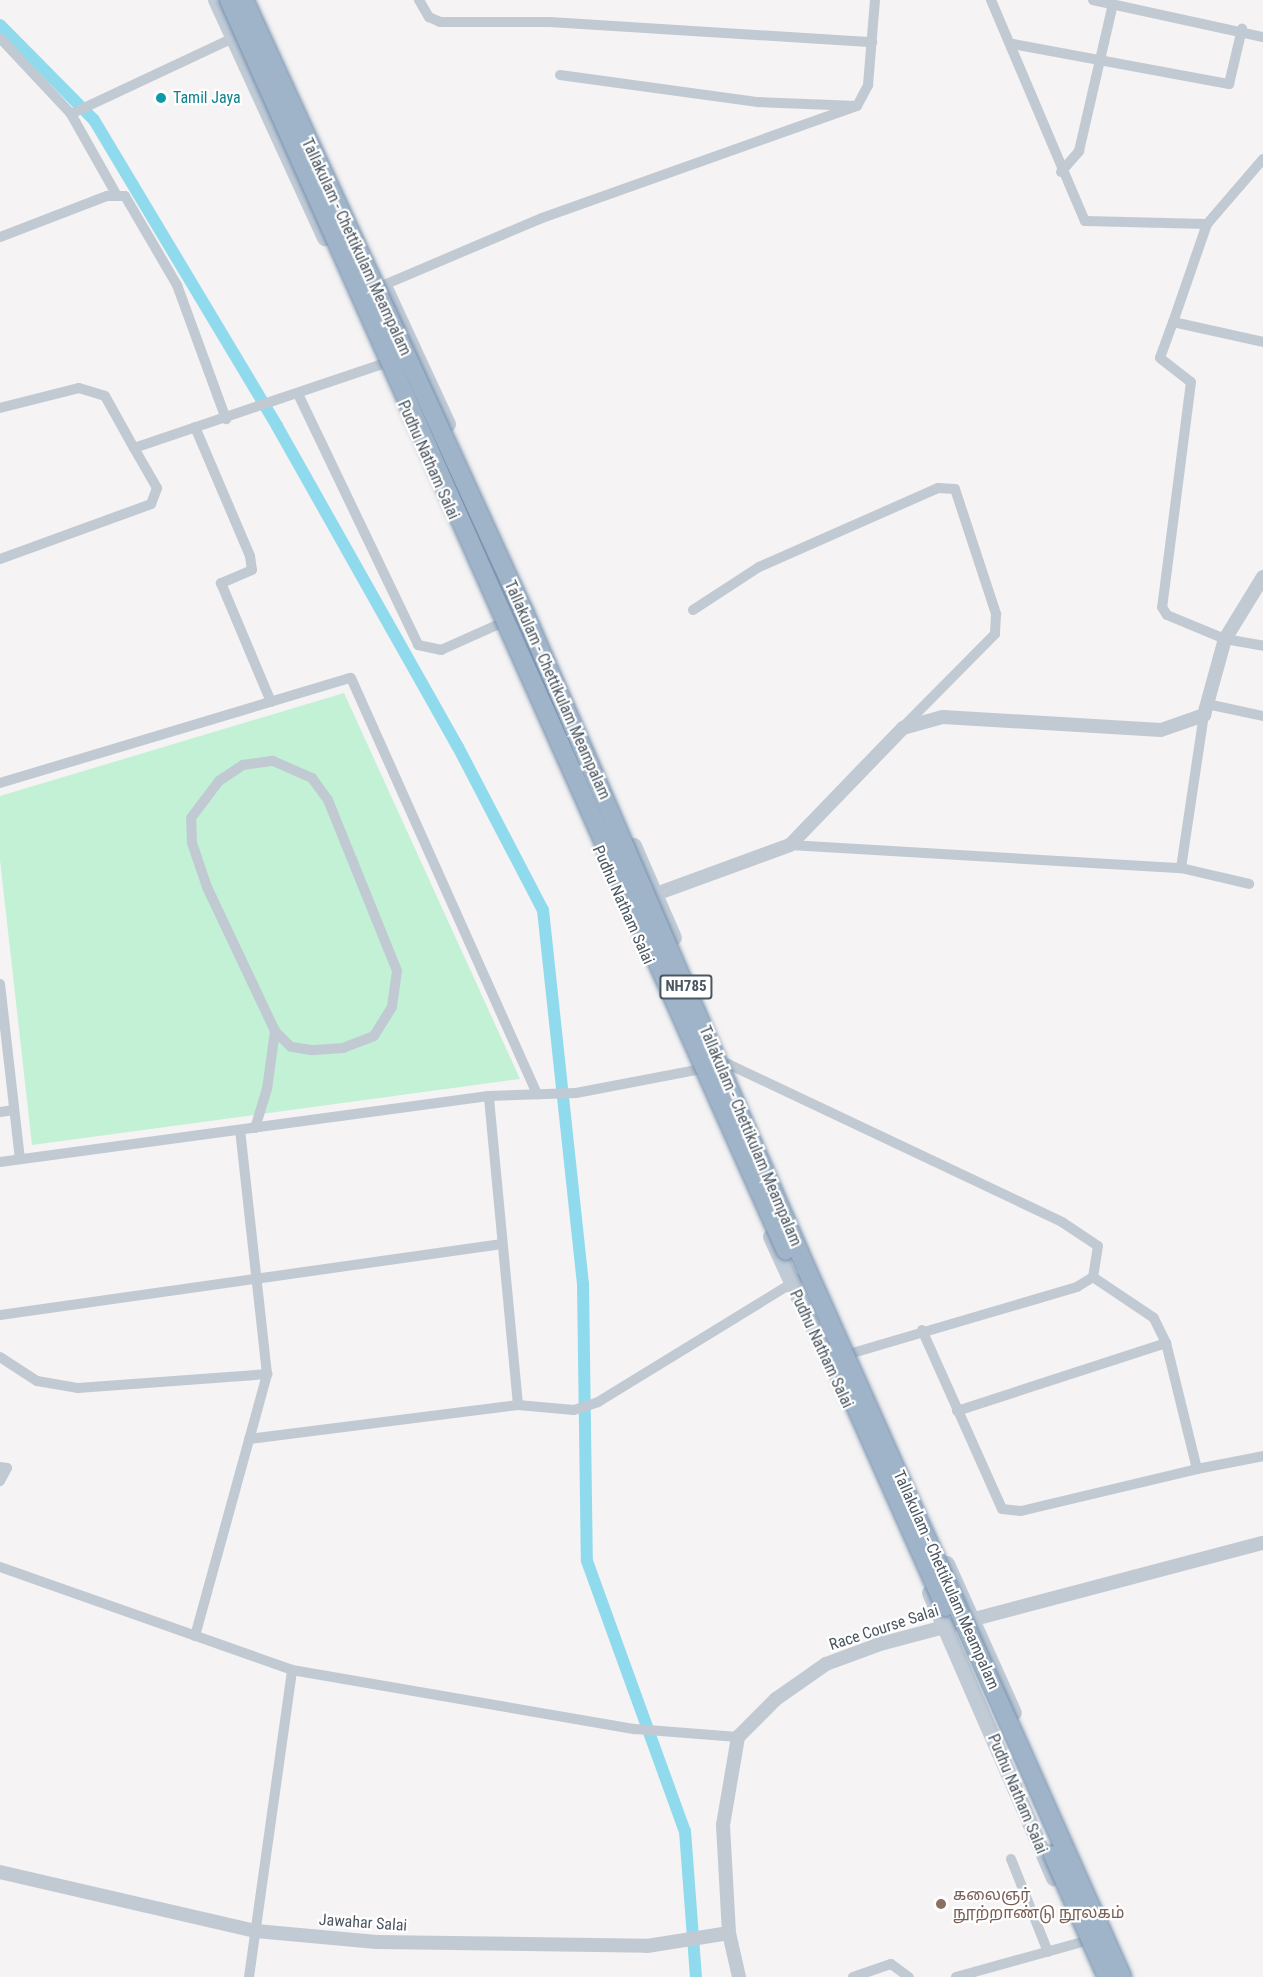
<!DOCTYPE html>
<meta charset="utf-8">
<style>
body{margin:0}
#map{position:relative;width:1263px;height:1977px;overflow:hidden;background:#f5f3f3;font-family:"Roboto Condensed","Noto Sans Tamil",sans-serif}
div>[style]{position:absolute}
.green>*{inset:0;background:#c3f1d5}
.canal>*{height:12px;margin:-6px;padding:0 6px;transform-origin:6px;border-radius:6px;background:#90daee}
.minor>*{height:10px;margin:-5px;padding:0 5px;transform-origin:5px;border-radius:5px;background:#c1cad2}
.tertiary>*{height:14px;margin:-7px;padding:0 7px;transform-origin:7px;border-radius:7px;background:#c1cad2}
.secondary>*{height:16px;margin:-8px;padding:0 8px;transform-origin:8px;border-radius:8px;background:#c1cbd6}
.bridges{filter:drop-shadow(0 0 2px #7690ad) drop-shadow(0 0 2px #7690ad)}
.trunk-bridge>*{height:18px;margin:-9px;padding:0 9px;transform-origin:9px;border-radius:9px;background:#9fb4c9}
.dots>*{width:16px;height:16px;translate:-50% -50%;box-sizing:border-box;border:3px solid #fff;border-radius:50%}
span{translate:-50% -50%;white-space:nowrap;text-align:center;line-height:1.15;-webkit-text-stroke:4.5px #fff;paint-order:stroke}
.shield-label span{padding:2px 4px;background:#fff;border:2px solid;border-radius:4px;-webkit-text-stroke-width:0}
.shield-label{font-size:15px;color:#4a5661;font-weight:700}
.culture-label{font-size:16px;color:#0d838f}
.left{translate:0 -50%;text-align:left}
.street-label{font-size:16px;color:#4a5661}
.education-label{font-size:16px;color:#785e54}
</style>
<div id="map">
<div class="green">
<div style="clip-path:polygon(344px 693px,520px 1079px,32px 1145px,0 860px,0 796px)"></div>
</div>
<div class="canal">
<div style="left:0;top:25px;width:134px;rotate:45.3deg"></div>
<div style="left:94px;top:120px;width:357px;rotate:59.1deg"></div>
<div style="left:277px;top:426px;width:369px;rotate:60.6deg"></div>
<div style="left:458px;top:747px;width:184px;rotate:62.5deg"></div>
<div style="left:543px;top:910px;width:377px;rotate:83.9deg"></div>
<div style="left:583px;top:1285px;width:276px;rotate:89.2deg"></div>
<div style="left:587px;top:1561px;width:287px;rotate:70.1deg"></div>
<div style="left:685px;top:1831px;width:146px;rotate:85.7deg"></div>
</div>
<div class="minor">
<div style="left:419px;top:0;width:20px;rotate:60deg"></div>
<div style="left:429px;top:17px;width:12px;rotate:24deg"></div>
<div style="left:440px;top:22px;width:110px"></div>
<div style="left:550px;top:22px;width:323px;rotate:3.6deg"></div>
<div style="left:991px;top:0;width:240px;rotate:67deg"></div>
<div style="left:1085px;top:221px;width:122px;rotate:1.4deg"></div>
<div style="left:1093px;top:0;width:174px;rotate:12.3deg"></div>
<div style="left:0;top:38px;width:104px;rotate:46.9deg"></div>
<div style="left:71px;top:114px;width:179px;rotate:-25.1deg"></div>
<div style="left:1013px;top:44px;width:220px;rotate:10.5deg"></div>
<div style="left:1229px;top:84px;width:57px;rotate:-76.7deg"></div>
<div style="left:560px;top:75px;width:200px;rotate:7.8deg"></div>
<div style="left:758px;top:102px;width:99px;rotate:2.3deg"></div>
<div style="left:857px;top:106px;width:24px;rotate:-62deg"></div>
<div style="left:868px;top:85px;width:85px;rotate:-85.3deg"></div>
<div style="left:71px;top:114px;width:92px;rotate:60.6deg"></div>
<div style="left:1263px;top:159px;width:86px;rotate:130.7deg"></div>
<div style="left:1207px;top:224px;width:104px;rotate:109.1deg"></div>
<div style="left:1173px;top:322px;width:92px;rotate:12.5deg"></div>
<div style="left:1061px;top:172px;width:28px;rotate:-49deg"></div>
<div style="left:1079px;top:151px;width:151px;rotate:-77deg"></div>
<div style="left:0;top:237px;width:115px;rotate:-21deg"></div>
<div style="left:107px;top:196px;width:18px"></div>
<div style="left:125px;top:196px;width:103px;rotate:59.7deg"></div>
<div style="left:177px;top:285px;width:143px;rotate:69.9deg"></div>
<div style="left:384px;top:285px;width:172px;rotate:-23deg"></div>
<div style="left:542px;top:218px;width:334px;rotate:-19.6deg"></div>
<div style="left:1173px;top:322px;width:38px;rotate:110deg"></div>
<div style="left:1160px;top:358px;width:39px;rotate:38deg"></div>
<div style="left:1191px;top:382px;width:227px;rotate:97.3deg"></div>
<div style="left:1162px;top:607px;width:9px;rotate:58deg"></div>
<div style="left:1167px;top:615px;width:63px;rotate:22.5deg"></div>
<div style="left:1225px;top:639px;width:39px;rotate:10deg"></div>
<div style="left:298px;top:394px;width:278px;rotate:64.4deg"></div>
<div style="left:418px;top:645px;width:24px;rotate:12deg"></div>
<div style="left:441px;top:650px;width:95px;rotate:-24.1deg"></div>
<div style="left:0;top:408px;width:81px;rotate:-14.2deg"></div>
<div style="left:79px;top:388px;width:27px;rotate:17deg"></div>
<div style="left:105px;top:396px;width:60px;rotate:60.9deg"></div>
<div style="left:134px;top:448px;width:274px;rotate:-18.7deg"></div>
<div style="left:195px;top:427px;width:140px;rotate:66.9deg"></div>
<div style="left:250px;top:556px;width:14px;rotate:82deg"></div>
<div style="left:252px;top:570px;width:34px;rotate:157deg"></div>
<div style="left:221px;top:583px;width:129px;rotate:67.2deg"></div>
<div style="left:0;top:559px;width:161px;rotate:-20deg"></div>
<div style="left:151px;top:504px;width:17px;rotate:-69deg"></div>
<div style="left:157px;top:488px;width:46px;rotate:-119.9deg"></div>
<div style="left:693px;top:610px;width:79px;rotate:-33.1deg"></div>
<div style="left:759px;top:567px;width:196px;rotate:-23.8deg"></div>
<div style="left:938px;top:488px;width:17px;rotate:3deg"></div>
<div style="left:955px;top:489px;width:132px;rotate:71.8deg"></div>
<div style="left:996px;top:614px;width:20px;rotate:93deg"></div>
<div style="left:995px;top:634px;width:131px;rotate:134.7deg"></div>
<div style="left:1207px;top:704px;width:57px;rotate:12.1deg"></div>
<div style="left:0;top:783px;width:366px;rotate:-16.7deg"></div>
<div style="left:351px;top:678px;width:456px;rotate:65.9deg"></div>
<div style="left:790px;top:845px;width:392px;rotate:3.4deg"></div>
<div style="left:1181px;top:868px;width:155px;rotate:-81.5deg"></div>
<div style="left:1181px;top:868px;width:70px;rotate:13.2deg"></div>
<div style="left:0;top:984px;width:176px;rotate:83.5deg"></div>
<div style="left:0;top:1112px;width:14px;rotate:-8deg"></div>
<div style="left:255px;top:1128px;width:41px;rotate:-72.9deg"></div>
<div style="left:267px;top:1089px;width:59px;rotate:-82.1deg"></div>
<div style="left:275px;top:1031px;width:159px;rotate:-115.3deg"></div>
<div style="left:207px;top:887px;width:46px;rotate:-108.8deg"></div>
<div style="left:192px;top:843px;width:25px;rotate:-92deg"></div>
<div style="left:191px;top:818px;width:46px;rotate:-52.9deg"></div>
<div style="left:219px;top:781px;width:29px;rotate:-34deg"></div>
<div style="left:243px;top:765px;width:30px;rotate:-8deg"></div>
<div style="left:273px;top:761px;width:43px;rotate:23.6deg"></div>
<div style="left:312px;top:778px;width:27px;rotate:54deg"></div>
<div style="left:328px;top:800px;width:184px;rotate:68deg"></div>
<div style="left:397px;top:971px;width:36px;rotate:98deg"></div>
<div style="left:392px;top:1007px;width:34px;rotate:122deg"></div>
<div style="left:374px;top:1036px;width:33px;rotate:159deg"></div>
<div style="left:343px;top:1048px;width:32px;rotate:176deg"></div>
<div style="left:311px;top:1050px;width:20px;rotate:-171deg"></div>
<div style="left:291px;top:1047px;width:23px;rotate:-135deg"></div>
<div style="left:0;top:1162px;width:493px;rotate:-7.7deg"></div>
<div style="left:489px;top:1096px;width:87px;rotate:-2deg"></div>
<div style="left:576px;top:1093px;width:155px;rotate:-10.8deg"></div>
<div style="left:728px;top:1064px;width:369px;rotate:25.3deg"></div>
<div style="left:1062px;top:1222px;width:43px;rotate:33.7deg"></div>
<div style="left:1098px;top:1246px;width:31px;rotate:99deg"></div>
<div style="left:1093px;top:1277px;width:19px;rotate:148deg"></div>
<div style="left:1077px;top:1287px;width:234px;rotate:163.6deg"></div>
<div style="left:0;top:1315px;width:507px;rotate:-8.05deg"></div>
<div style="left:922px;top:1330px;width:196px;rotate:65.9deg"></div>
<div style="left:1002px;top:1509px;width:19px;rotate:6deg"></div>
<div style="left:1021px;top:1511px;width:181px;rotate:-13.4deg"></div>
<div style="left:1197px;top:1469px;width:130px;rotate:-103.8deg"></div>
<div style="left:1166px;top:1343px;width:28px;rotate:-116deg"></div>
<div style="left:1154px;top:1318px;width:73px;rotate:-146.1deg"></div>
<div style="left:0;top:1357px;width:44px;rotate:33deg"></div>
<div style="left:37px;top:1381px;width:42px;rotate:9.7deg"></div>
<div style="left:78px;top:1388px;width:190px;rotate:-4.2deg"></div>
<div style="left:518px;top:1405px;width:56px;rotate:5.1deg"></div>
<div style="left:574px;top:1410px;width:25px;rotate:-18deg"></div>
<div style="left:598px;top:1402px;width:251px;rotate:-31.5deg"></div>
<div style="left:957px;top:1411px;width:220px;rotate:-18deg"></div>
<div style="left:249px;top:1439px;width:271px;rotate:-7.2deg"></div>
<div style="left:518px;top:1405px;width:310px;rotate:-95.4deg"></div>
<div style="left:0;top:1467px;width:7px;rotate:8deg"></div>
<div style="left:7px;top:1468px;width:15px;rotate:118deg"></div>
<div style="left:1197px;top:1469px;width:67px;rotate:-11.1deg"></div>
<div style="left:0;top:1567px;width:310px;rotate:19.4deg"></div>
<div style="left:292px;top:1670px;width:348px;rotate:9.8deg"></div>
<div style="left:635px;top:1729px;width:103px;rotate:4.4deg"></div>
<div style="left:195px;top:1636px;width:272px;rotate:-74.6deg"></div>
<div style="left:267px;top:1374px;width:245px;rotate:-96.3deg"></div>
<div style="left:1011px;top:1859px;width:100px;rotate:68.3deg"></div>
<div style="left:249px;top:1977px;width:310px;rotate:-82deg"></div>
<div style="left:853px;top:1977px;width:40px;rotate:-18.9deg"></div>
<div style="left:891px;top:1964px;width:22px;rotate:36deg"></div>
<div style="left:956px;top:1977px;width:131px;rotate:-15.5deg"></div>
</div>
<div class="tertiary">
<div style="left:645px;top:898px;width:154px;rotate:-20.1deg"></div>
<div style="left:790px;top:845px;width:163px;rotate:-46deg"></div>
<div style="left:903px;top:728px;width:41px;rotate:-15.4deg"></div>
<div style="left:943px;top:717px;width:218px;rotate:3.4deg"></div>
<div style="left:1161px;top:730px;width:46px;rotate:-19.2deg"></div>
<div style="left:1204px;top:715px;width:79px;rotate:-74.6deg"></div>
<div style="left:1225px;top:639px;width:73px;rotate:-58.5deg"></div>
<div style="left:0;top:1872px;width:263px;rotate:13deg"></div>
<div style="left:256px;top:1931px;width:121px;rotate:5.2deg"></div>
<div style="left:377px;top:1942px;width:270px;rotate:0.8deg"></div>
<div style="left:647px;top:1946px;width:83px;rotate:-9deg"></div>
<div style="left:739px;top:1977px;width:45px;rotate:-102.8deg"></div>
<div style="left:729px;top:1933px;width:108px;rotate:-93.2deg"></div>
<div style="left:723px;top:1825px;width:89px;rotate:-80.3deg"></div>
<div style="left:738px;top:1737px;width:54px;rotate:-45deg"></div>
<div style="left:776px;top:1699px;width:61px;rotate:-35deg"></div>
<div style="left:826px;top:1664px;width:58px;rotate:-20.3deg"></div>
<div style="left:880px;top:1644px;width:396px;rotate:-14.8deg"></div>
</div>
<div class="secondary">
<div style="left:216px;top:0;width:262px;rotate:65.4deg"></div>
<div style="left:386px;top:290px;width:148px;rotate:65.2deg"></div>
<div style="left:634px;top:846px;width:100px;rotate:66.5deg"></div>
<div style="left:771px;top:1237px;width:149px;rotate:65.3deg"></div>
<div style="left:947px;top:1564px;width:163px;rotate:65.8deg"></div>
<div style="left:930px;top:1593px;width:311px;rotate:66.5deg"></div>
</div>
<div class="bridges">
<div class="trunk-bridge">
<div style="left:229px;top:0;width:1369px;rotate:66deg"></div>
<div style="left:244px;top:0;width:673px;rotate:65.42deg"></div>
<div style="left:524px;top:612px;width:714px;rotate:66.74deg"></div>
<div style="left:806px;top:1268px;width:776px;rotate:65.98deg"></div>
<div style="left:832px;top:1353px;width:278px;rotate:66deg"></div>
<div style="left:1053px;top:1855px;width:133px;rotate:66.1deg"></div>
</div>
</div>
<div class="dots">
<div style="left:161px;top:98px;background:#0f9aa8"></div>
<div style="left:941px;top:1904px;background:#8d6e63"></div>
</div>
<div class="shield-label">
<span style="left:686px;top:987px">NH785</span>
</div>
<div class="culture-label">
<span class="left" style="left:173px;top:98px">Tamil Jaya</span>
</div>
<div class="street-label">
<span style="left:356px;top:247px;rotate:65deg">Tallakulam - Chettikulam Meampalam</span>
<span style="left:428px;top:460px;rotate:66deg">Pudhu Natham Salai</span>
<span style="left:557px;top:690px;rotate:66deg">Tallakulam - Chettikulam Meampalam</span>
<span style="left:623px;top:905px;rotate:66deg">Pudhu Natham Salai</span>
<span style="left:750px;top:1136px;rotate:67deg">Tallakulam - Chettikulam Meampalam</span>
<span style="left:821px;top:1349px;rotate:65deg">Pudhu Natham Salai</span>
<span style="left:946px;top:1580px;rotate:66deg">Tallakulam - Chettikulam Meampalam</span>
<span style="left:884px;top:1628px;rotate:-18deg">Race Course Salai</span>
<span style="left:1017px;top:1794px;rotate:67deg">Pudhu Natham Salai</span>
<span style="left:363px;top:1923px;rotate:4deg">Jawahar Salai</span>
</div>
<div class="education-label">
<span class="left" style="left:953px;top:1904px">கலைஞர்<br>நூற்றாண்டு நூலகம்</span>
</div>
</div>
